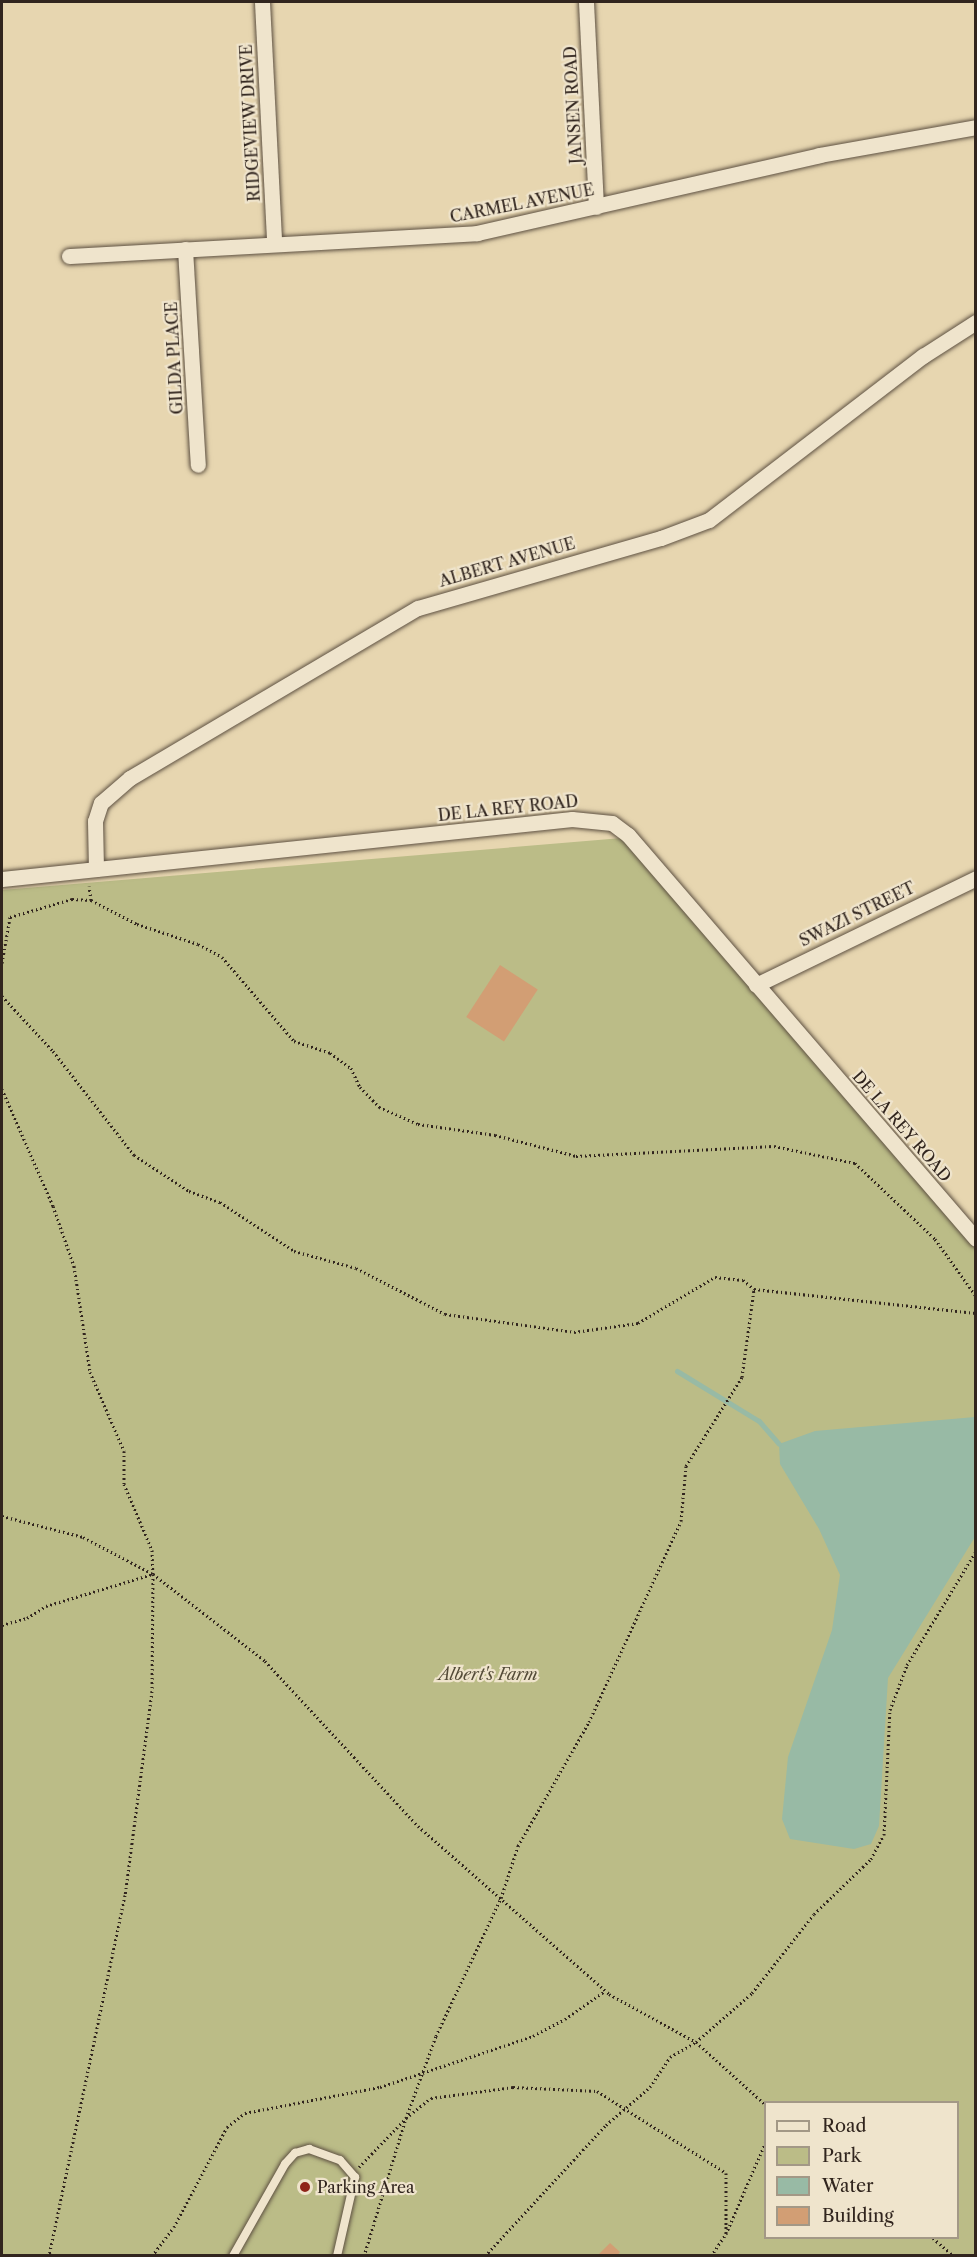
<!DOCTYPE html>
<style>
body{margin:0}
#map{position:relative;width:977px;height:2257px;overflow:hidden;background:#e7d6b0;font-family:"Libre Caslon Text",serif}
div>[style]{position:absolute}
.green>*{inset:0;background:#bbbc87}
.water>*{inset:0;background:#98baa5}
.stream>*{height:5px;margin:-2.5px;padding:0 2.5px;transform-origin:2.5px;border-radius:2.5px;background:#98baa5}
.building>*{inset:0;background:#d29e74;transform-origin:0 0}
.path>*{height:3px;margin-top:-1.5px;transform-origin:0;background:repeating-linear-gradient(90deg,#31251e 0 1.5px,transparent 0 4.5px)}
.roads{filter:drop-shadow(0 0 2px #5e5142) drop-shadow(0 0 2px #5e5142)}
.service>*{height:8px;margin:-4px;padding:0 4px;transform-origin:4px;border-radius:4px;background:#efe4cc}
.minor>*{height:15px;margin:-7.5px;padding:0 7.5px;transform-origin:7.5px;border-radius:7.5px;background:#efe4cc}
.dots>*{width:16px;height:16px;translate:-50% -50%;box-sizing:border-box;border:3px solid #efe4cc;border-radius:50%}
span{translate:-50% -50%;white-space:nowrap;text-align:center;line-height:1.15;-webkit-text-stroke:4.5px #efe4cc;paint-order:stroke}
.street-label{font-size:16px;color:#31251e}
.park-label{font-size:16px;color:#544b38;font-style:italic}
.poi-label{font-size:16px;color:#31251e}
.left{translate:0 -50%;text-align:left}
.frame{position:absolute;inset:0;border:3px solid #31251e;pointer-events:none}
.legend{position:absolute;left:764px;top:2101px;width:195px;height:138px;box-sizing:border-box;background:#efe4cc;border:2px solid #a39886;margin:0;padding:8px 10px;list-style:none;font-size:18px;color:#31251e}
.legend li{display:flex;align-items:center;gap:12px;height:30px}
.legend b{width:30px;border:2px solid #a39886}
</style>
<div id="map">
<div class="green">
<div style="clip-path:polygon(evenodd,622px 838px,975px 1245px,975px 2255px,2px 2256px,2px 890px,622px 838px,766px 2102px,958px 2102px,958px 2238px,766px 2238px,766px 2102px)"></div>
</div>
<div class="water">
<div style="clip-path:polygon(975px 1417px,975px 1537px,888px 1678px,879px 1826px,871px 1844px,854px 1849px,790px 1839px,782px 1819px,788px 1757px,832px 1630px,840px 1575px,819px 1529px,780px 1464px,779px 1444px,815px 1431px)"></div>
</div>
<div class="stream">
<div style="left:677px;top:1371px;width:96px;rotate:31.4deg"></div>
<div style="left:759px;top:1421px;width:30px;rotate:49deg"></div>
</div>
<div class="building">
<div style="left:500px;top:965px;width:45px;height:62px;rotate:33deg"></div>
<div style="clip-path:polygon(610px 2243px,620px 2252px,617px 2256px,597px 2256px)"></div>
</div>
<div class="path">
<div style="left:91px;top:900px;width:52px;rotate:27.6deg"></div>
<div style="left:137px;top:924px;width:64px;rotate:18.2deg"></div>
<div style="left:198px;top:944px;width:27px;rotate:28deg"></div>
<div style="left:222px;top:957px;width:111px;rotate:49.4deg"></div>
<div style="left:294px;top:1041px;width:38px;rotate:18deg"></div>
<div style="left:330px;top:1053px;width:26px;rotate:36deg"></div>
<div style="left:351px;top:1068px;width:21px;rotate:65deg"></div>
<div style="left:360px;top:1087px;width:28px;rotate:46deg"></div>
<div style="left:379px;top:1107px;width:43px;rotate:23.6deg"></div>
<div style="left:418px;top:1124px;width:78px;rotate:8.1deg"></div>
<div style="left:495px;top:1135px;width:84px;rotate:14.5deg"></div>
<div style="left:576px;top:1156px;width:198px;rotate:-2.9deg"></div>
<div style="left:774px;top:1146px;width:83px;rotate:11.9deg"></div>
<div style="left:855px;top:1163px;width:110px;rotate:43.5deg"></div>
<div style="left:935px;top:1239px;width:70px;rotate:54.3deg"></div>
<div style="left:2px;top:963px;width:47px;rotate:-80.1deg"></div>
<div style="left:10px;top:917px;width:65px;rotate:-16.2deg"></div>
<div style="left:72px;top:899px;width:19px;rotate:3deg"></div>
<div style="left:91px;top:900px;width:14px;rotate:-98deg"></div>
<div style="left:2px;top:996px;width:75px;rotate:47.2deg"></div>
<div style="left:53px;top:1051px;width:132px;rotate:52.1deg"></div>
<div style="left:134px;top:1155px;width:66px;rotate:33.2deg"></div>
<div style="left:189px;top:1191px;width:33px;rotate:20deg"></div>
<div style="left:220px;top:1202px;width:89px;rotate:33.5deg"></div>
<div style="left:294px;top:1251px;width:64px;rotate:15.3deg"></div>
<div style="left:356px;top:1268px;width:100px;rotate:27.3deg"></div>
<div style="left:445px;top:1314px;width:130px;rotate:7.9deg"></div>
<div style="left:574px;top:1332px;width:65px;rotate:-8deg"></div>
<div style="left:638px;top:1323px;width:90px;rotate:-30.9deg"></div>
<div style="left:715px;top:1277px;width:28px;rotate:6deg"></div>
<div style="left:743px;top:1280px;width:14px;rotate:39deg"></div>
<div style="left:754px;top:1289px;width:223px;rotate:6.2deg"></div>
<div style="left:2px;top:1089px;width:128px;rotate:66.4deg"></div>
<div style="left:53px;top:1206px;width:64px;rotate:70.7deg"></div>
<div style="left:74px;top:1266px;width:107px;rotate:81.4deg"></div>
<div style="left:90px;top:1372px;width:86px;rotate:66.7deg"></div>
<div style="left:124px;top:1451px;width:33px;rotate:90deg"></div>
<div style="left:124px;top:1484px;width:72px;rotate:67deg"></div>
<div style="left:152px;top:1550px;width:24px;rotate:88deg"></div>
<div style="left:153px;top:1574px;width:117px;rotate:90.5deg"></div>
<div style="left:152px;top:1691px;width:206px;rotate:97.5deg"></div>
<div style="left:125px;top:1895px;width:369px;rotate:101.9deg"></div>
<div style="left:2px;top:1516px;width:84px;rotate:14.5deg"></div>
<div style="left:83px;top:1537px;width:79px;rotate:27.9deg"></div>
<div style="left:153px;top:1574px;width:142px;rotate:37.8deg"></div>
<div style="left:265px;top:1661px;width:225px;rotate:47.2deg"></div>
<div style="left:418px;top:1826px;width:254px;rotate:41.3deg"></div>
<div style="left:609px;top:1994px;width:99px;rotate:28.9deg"></div>
<div style="left:696px;top:2042px;width:94px;rotate:42deg"></div>
<div style="left:2px;top:1625px;width:26px;rotate:-16deg"></div>
<div style="left:27px;top:1618px;width:22px;rotate:-32deg"></div>
<div style="left:46px;top:1606px;width:112px;rotate:-16.7deg"></div>
<div style="left:359px;top:2167px;width:68px;rotate:-46.2deg"></div>
<div style="left:406px;top:2118px;width:87px;rotate:-69.9deg"></div>
<div style="left:436px;top:2036px;width:153px;rotate:-64.8deg"></div>
<div style="left:501px;top:1898px;width:55px;rotate:-71.9deg"></div>
<div style="left:518px;top:1846px;width:143px;rotate:-60.2deg"></div>
<div style="left:589px;top:1722px;width:221px;rotate:-65.4deg"></div>
<div style="left:681px;top:1521px;width:55px;rotate:-84.8deg"></div>
<div style="left:686px;top:1466px;width:105px;rotate:-57.8deg"></div>
<div style="left:742px;top:1377px;width:89px;rotate:-82.2deg"></div>
<div style="left:933px;top:2238px;width:28px;rotate:41deg"></div>
<div style="left:152px;top:2256px;width:36px;rotate:-53deg"></div>
<div style="left:174px;top:2227px;width:113px;rotate:-62.1deg"></div>
<div style="left:227px;top:2127px;width:23px;rotate:-38deg"></div>
<div style="left:245px;top:2113px;width:137px;rotate:-10.9deg"></div>
<div style="left:380px;top:2087px;width:161px;rotate:-18.4deg"></div>
<div style="left:533px;top:2036px;width:36px;rotate:-28deg"></div>
<div style="left:565px;top:2019px;width:49px;rotate:-35deg"></div>
<div style="left:364px;top:2256px;width:144px;rotate:-73.1deg"></div>
<div style="left:406px;top:2118px;width:32px;rotate:-39deg"></div>
<div style="left:431px;top:2098px;width:83px;rotate:-7.6deg"></div>
<div style="left:513px;top:2087px;width:84px;rotate:2.7deg"></div>
<div style="left:597px;top:2091px;width:153px;rotate:32.4deg"></div>
<div style="left:726px;top:2173px;width:61px;rotate:90deg"></div>
<div style="left:485px;top:2256px;width:178px;rotate:-47.3deg"></div>
<div style="left:606px;top:2125px;width:58px;rotate:-40.8deg"></div>
<div style="left:650px;top:2087px;width:36px;rotate:-56deg"></div>
<div style="left:670px;top:2057px;width:30px;rotate:-30deg"></div>
<div style="left:696px;top:2042px;width:74px;rotate:-41.2deg"></div>
<div style="left:752px;top:1993px;width:100px;rotate:-51.9deg"></div>
<div style="left:814px;top:1914px;width:79px;rotate:-44deg"></div>
<div style="left:871px;top:1859px;width:27px;rotate:-62deg"></div>
<div style="left:884px;top:1835px;width:125px;rotate:-87.3deg"></div>
<div style="left:890px;top:1710px;width:48px;rotate:-69.3deg"></div>
<div style="left:907px;top:1665px;width:133px;rotate:-58.8deg"></div>
<div style="left:711px;top:2256px;width:27px;rotate:-56deg"></div>
<div style="left:726px;top:2234px;width:101px;rotate:-66.7deg"></div>
</div>
<div class="roads">
<div class="service">
<div style="left:233px;top:2256px;width:106px;rotate:-60.5deg"></div>
<div style="left:285px;top:2164px;width:15px;rotate:-48deg"></div>
<div style="left:295px;top:2153px;width:15px;rotate:-16deg"></div>
<div style="left:309px;top:2149px;width:33px;rotate:20deg"></div>
<div style="left:340px;top:2160px;width:23px;rotate:49deg"></div>
<div style="left:355px;top:2177px;width:81px;rotate:102.8deg"></div>
</div>
<div class="minor">
<div style="left:262px;top:2px;width:240px;rotate:87.1deg"></div>
<div style="left:586px;top:2px;width:205px;rotate:87.2deg"></div>
<div style="left:185px;top:249px;width:216px;rotate:86.6deg"></div>
<div style="left:69px;top:256px;width:409px;rotate:-3.2deg"></div>
<div style="left:477px;top:233px;width:351px;rotate:-12.8deg"></div>
<div style="left:819px;top:155px;width:159px;rotate:-10.1deg"></div>
<div style="left:96px;top:869px;width:48px;rotate:-91.2deg"></div>
<div style="left:95px;top:821px;width:19px;rotate:-72deg"></div>
<div style="left:101px;top:803px;width:38px;rotate:-41deg"></div>
<div style="left:130px;top:778px;width:334px;rotate:-30.6deg"></div>
<div style="left:418px;top:608px;width:253px;rotate:-16.1deg"></div>
<div style="left:661px;top:538px;width:51px;rotate:-20.6deg"></div>
<div style="left:709px;top:520px;width:270px;rotate:-37.5deg"></div>
<div style="left:923px;top:356px;width:63px;rotate:-32.7deg"></div>
<div style="left:2px;top:879px;width:573px;rotate:-6.01deg"></div>
<div style="left:572px;top:819px;width:40px;rotate:5.7deg"></div>
<div style="left:612px;top:823px;width:20px;rotate:37deg"></div>
<div style="left:628px;top:835px;width:533px;rotate:49.26deg"></div>
<div style="left:756px;top:985px;width:245px;rotate:-25.9deg"></div>
</div>
</div>
<div class="dots">
<div style="left:305px;top:2187px;background:#8f2418"></div>
</div>
<div class="street-label">
<span style="left:573px;top:105px;rotate:-93deg">JANSEN ROAD</span>
<span style="left:250px;top:123px;rotate:-93deg">RIDGEVIEW DRIVE</span>
<span style="left:522px;top:203px;rotate:-11deg">CARMEL AVENUE</span>
<span style="left:174px;top:358px;rotate:-93deg">GILDA PLACE</span>
<span style="left:507px;top:562px;rotate:-16deg">ALBERT AVENUE</span>
<span style="left:508px;top:808px;rotate:-6deg">DE LA REY ROAD</span>
<span style="left:857px;top:914px;rotate:-26deg">SWAZI STREET</span>
<span style="left:902px;top:1126px;rotate:49deg">DE LA REY ROAD</span>
</div>
<div class="park-label">
<span style="left:488px;top:1674px">Albert's Farm</span>
</div>
<div class="poi-label">
<span class="left" style="left:317px;top:2187px">Parking Area</span>
</div>
<div class="frame"></div>
<ul class="legend">
<li><b style="height:8px;background:#efe4cc"></b>Road</li>
<li><b style="height:16px;background:#bbbc87"></b>Park</li>
<li><b style="height:16px;background:#98baa5"></b>Water</li>
<li><b style="height:16px;background:#d29e74"></b>Building</li>
</ul>
</div>
